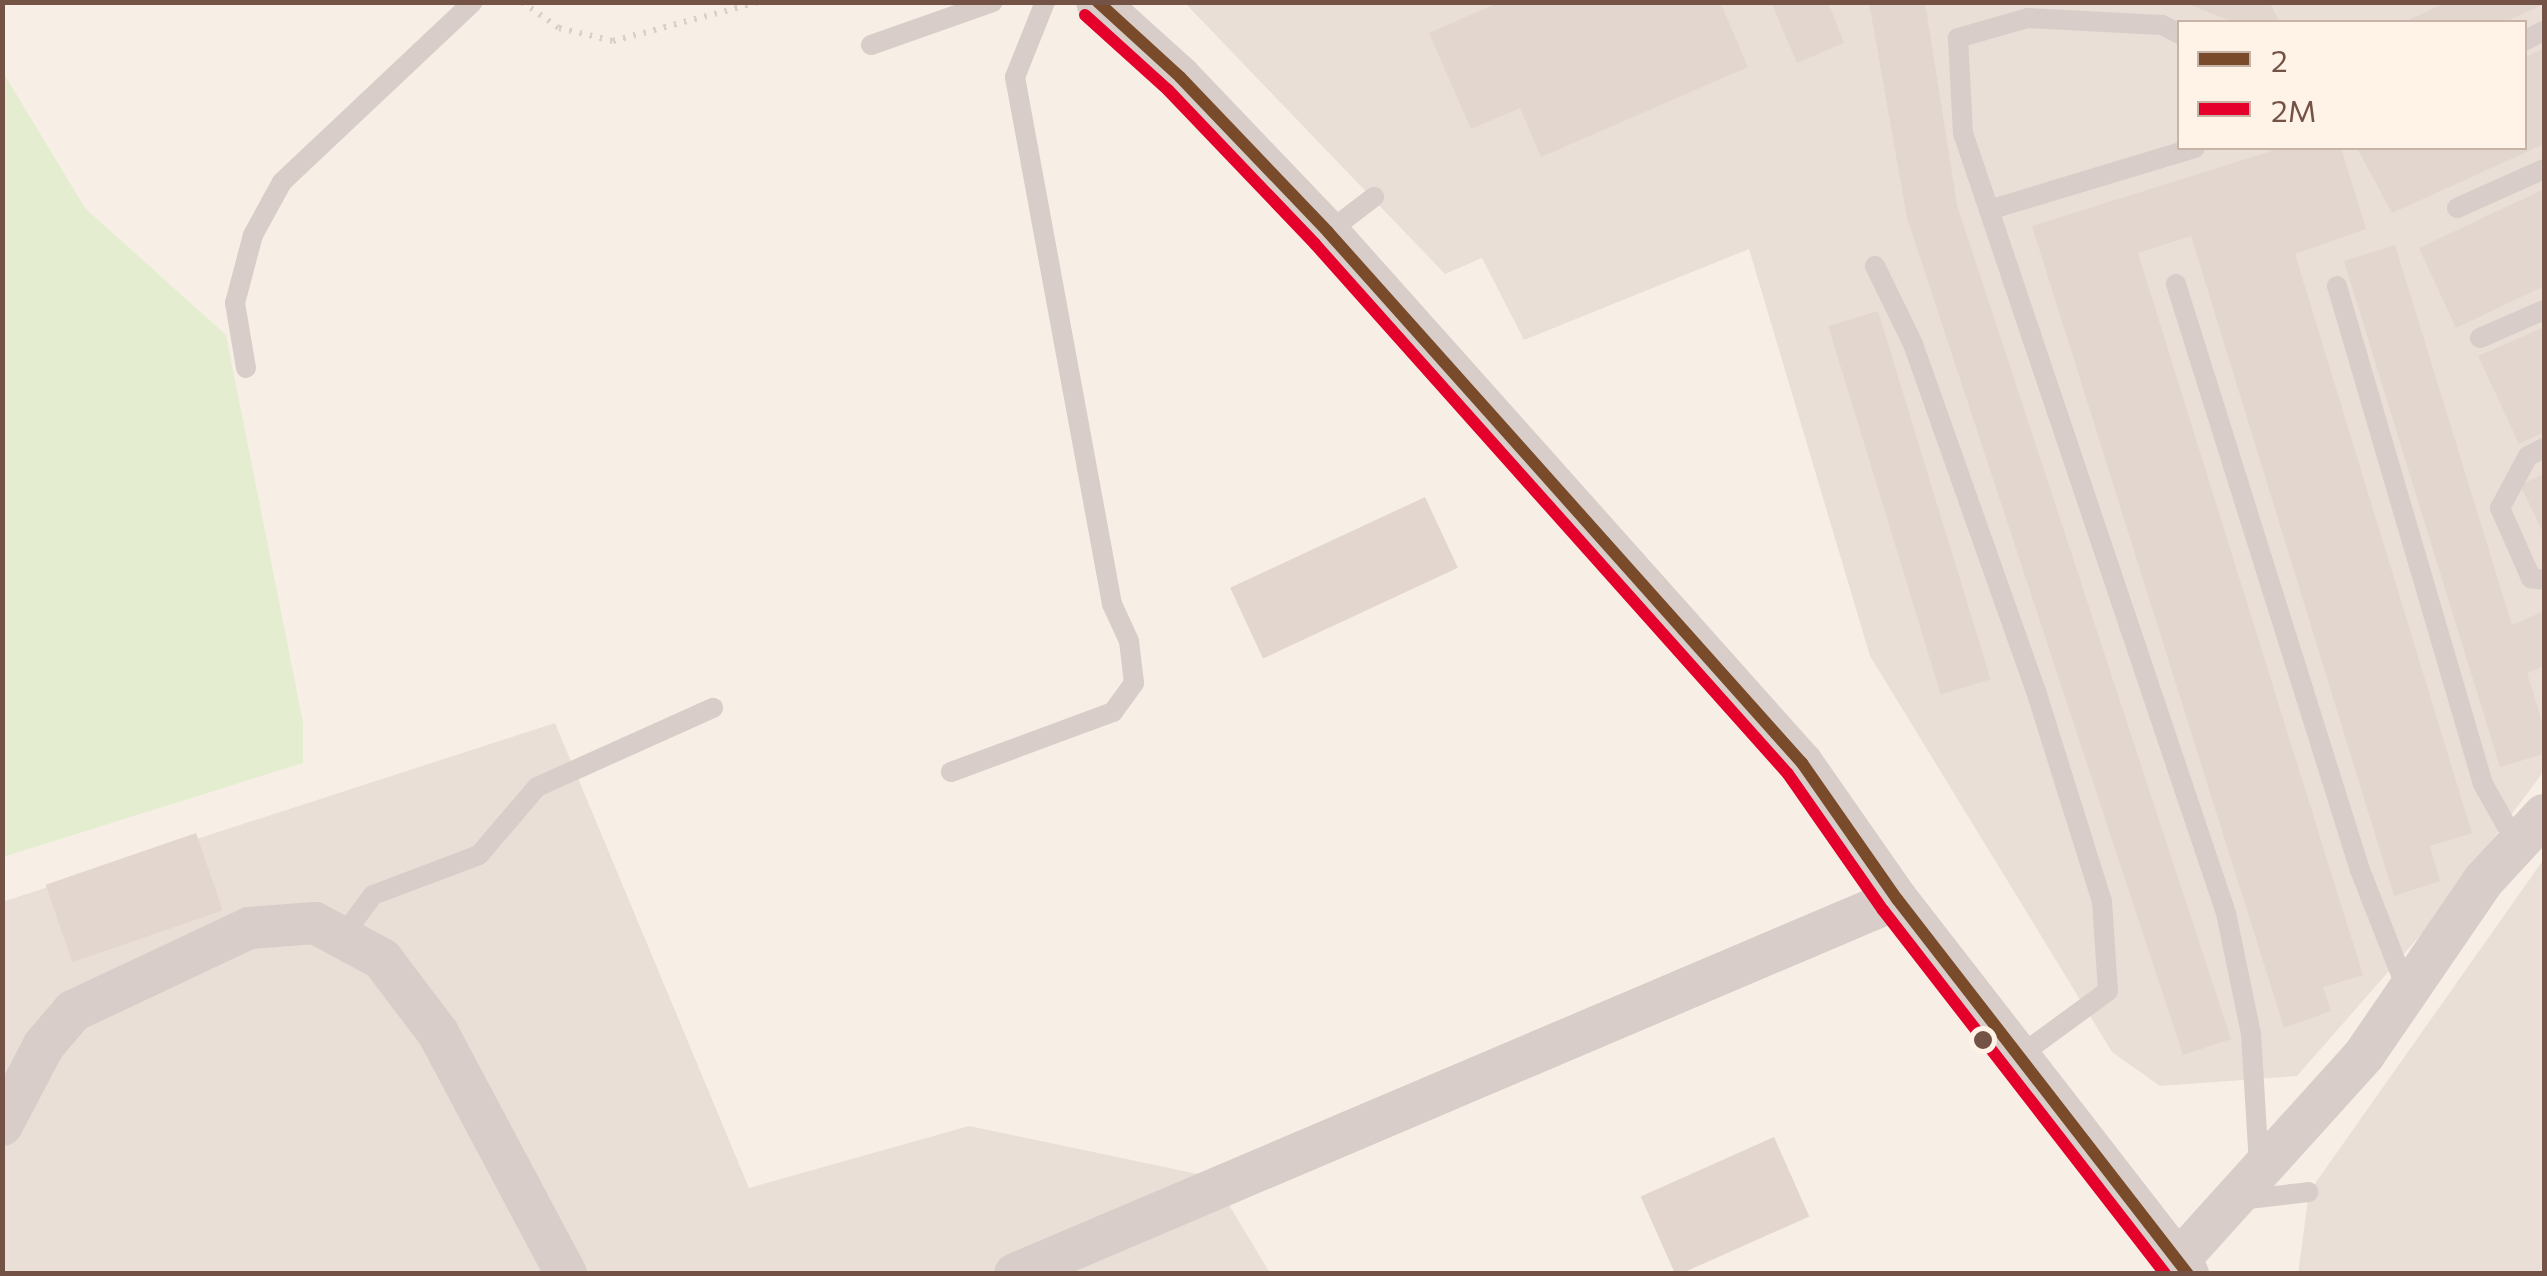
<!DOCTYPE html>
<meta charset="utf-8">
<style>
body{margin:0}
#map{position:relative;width:2547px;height:1276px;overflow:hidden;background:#f7efe6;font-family:Commissioner,sans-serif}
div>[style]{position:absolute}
.industrial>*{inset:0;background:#e9dfd7}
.green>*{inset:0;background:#e4edd0}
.building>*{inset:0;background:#e3d6ce;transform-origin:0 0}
.path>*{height:6px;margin-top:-3px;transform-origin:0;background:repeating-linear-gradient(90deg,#d9cfcb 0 2.5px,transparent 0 10.5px)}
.lane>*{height:20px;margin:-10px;padding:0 10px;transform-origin:10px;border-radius:10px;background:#d8cdc8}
.street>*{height:42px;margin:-21px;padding:0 21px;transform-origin:21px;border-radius:21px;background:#d8cdc8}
.bus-1>*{height:12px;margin:-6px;padding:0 6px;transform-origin:6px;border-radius:6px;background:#7a4b2a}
.bus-2>*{height:12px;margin:-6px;padding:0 6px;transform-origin:6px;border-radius:6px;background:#e4002b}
.dots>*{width:28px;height:28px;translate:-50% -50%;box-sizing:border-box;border:5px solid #fff3e7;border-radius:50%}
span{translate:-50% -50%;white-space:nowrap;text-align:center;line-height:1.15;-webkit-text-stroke:9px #fff3e7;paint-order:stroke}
.frame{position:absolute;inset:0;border:5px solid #755246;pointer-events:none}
.legend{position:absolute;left:2177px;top:20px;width:350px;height:130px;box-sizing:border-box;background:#fff3e7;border:2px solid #c8b3a7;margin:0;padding:12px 18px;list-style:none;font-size:30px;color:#755246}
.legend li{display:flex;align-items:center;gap:20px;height:50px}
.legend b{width:50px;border:2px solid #c8b3a7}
</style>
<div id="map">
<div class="industrial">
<div style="clip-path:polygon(evenodd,1185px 3px,2544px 3px,2544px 771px,2424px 931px,2297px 1076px,2160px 1086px,2112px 1052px,1870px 656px,1749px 249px,1524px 340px,1482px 258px,1445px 274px,1185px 3px,2180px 22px,2524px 22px,2524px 148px,2180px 148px,2180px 22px)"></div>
<div style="clip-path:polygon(555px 723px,749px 1188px,969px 1126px,1212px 1177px,1270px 1273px,3px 1273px,2px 902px)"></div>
<div style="clip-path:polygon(2544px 859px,2544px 1273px,2298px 1274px,2309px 1192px)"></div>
</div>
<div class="green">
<div style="clip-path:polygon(3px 72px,85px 208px,226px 335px,303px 722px,303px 763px,3px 857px)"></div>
</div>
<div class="building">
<div style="clip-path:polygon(1500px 2px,1720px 2px,1748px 67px,1541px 157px,1520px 108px,1471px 129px,1429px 33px)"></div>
<div style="clip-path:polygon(1771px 2px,1828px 2px,1844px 43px,1797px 63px)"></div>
<div style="clip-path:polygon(1869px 2px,1925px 2px,1957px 205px,2231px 1039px,2183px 1055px,1907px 218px)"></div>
<div style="clip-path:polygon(2183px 2px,2269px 2px,2280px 22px,2233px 22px)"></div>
<div style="clip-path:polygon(2447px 2px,2544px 2px,2544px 4px,2505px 22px,2404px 22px)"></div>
<div style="clip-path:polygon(2544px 48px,2544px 144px,2392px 213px,2357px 148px,2524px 148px,2524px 58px)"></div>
<div style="clip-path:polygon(2281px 148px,2341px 148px,2366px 229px,2295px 254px,2472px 833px,2430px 846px,2440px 881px,2394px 896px,2191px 236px,2138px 253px,2363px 975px,2323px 987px,2331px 1011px,2284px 1028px,2032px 226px)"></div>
<div style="clip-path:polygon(2544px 189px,2544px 286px,2456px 328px,2419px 248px)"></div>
<div style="clip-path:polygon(2395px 245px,2512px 625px,2544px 611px,2544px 666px,2527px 673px,2544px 728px,2544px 754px,2500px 767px,2344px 261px)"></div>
<div style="left:1878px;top:311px;width:385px;height:52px;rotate:73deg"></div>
<div style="clip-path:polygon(2544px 327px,2544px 432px,2519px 444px,2478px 356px)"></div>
<div style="clip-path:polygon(2544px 474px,2544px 534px,2520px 485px)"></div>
<div style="left:1425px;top:497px;width:78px;height:215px;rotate:65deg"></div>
<div style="left:196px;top:833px;width:82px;height:159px;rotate:71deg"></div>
<div style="left:1774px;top:1137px;width:87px;height:146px;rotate:66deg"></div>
</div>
<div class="path">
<div style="left:522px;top:2px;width:45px;rotate:35.1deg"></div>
<div style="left:559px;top:28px;width:56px;rotate:13.5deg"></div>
<div style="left:613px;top:41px;width:151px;rotate:-15deg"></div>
</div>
<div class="lane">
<div style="left:2180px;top:34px;width:20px;rotate:-153deg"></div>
<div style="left:2162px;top:25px;width:134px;rotate:-177deg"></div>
<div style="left:2028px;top:18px;width:73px;rotate:164.1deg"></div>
<div style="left:1958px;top:38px;width:95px;rotate:87deg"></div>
<div style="left:1963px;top:133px;width:823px;rotate:71.37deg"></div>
<div style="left:2226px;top:913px;width:124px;rotate:78.3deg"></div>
<div style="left:2251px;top:1034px;width:131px;rotate:86.5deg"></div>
<div style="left:2524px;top:41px;width:22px;rotate:-27deg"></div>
<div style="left:871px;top:45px;width:129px;rotate:-19.4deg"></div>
<div style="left:2457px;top:208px;width:95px;rotate:-24.1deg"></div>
<div style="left:1989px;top:210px;width:215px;rotate:-16.8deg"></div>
<div style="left:1328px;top:232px;width:58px;rotate:-37.3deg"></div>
<div style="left:1875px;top:266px;width:87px;rotate:64deg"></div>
<div style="left:1913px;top:344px;width:368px;rotate:70.5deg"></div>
<div style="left:2036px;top:691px;width:220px;rotate:72.6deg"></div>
<div style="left:2102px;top:901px;width:90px;rotate:86.2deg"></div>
<div style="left:2108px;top:991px;width:107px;rotate:143.8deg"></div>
<div style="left:2176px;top:284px;width:614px;rotate:72.57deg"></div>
<div style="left:2360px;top:870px;width:129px;rotate:68.6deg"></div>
<div style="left:2337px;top:286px;width:519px;rotate:73.66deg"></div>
<div style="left:2483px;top:784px;width:69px;rotate:60.5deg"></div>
<div style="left:2480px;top:338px;width:70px;rotate:-23.6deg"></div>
<div style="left:246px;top:368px;width:66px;rotate:-99.6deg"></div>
<div style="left:235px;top:303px;width:70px;rotate:-75.2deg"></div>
<div style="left:253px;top:235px;width:60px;rotate:-61.3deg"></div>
<div style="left:282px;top:182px;width:262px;rotate:-43.3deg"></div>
<div style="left:2544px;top:448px;width:18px;rotate:153deg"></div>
<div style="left:2528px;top:456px;width:59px;rotate:118.3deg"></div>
<div style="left:2500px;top:508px;width:77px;rotate:66.1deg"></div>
<div style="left:2531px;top:578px;width:13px;rotate:9deg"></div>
<div style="left:951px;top:772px;width:173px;rotate:-20.3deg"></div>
<div style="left:1113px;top:712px;width:36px;rotate:-54deg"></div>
<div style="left:1134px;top:683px;width:42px;rotate:-96.8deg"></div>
<div style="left:1129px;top:641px;width:41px;rotate:-114.7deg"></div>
<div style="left:1112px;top:604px;width:536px;rotate:-100.43deg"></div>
<div style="left:1015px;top:77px;width:81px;rotate:-68.2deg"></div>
<div style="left:342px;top:937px;width:52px;rotate:-53.6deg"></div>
<div style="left:373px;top:895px;width:113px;rotate:-20.7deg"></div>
<div style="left:479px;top:855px;width:89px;rotate:-49.5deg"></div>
<div style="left:537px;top:787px;width:193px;rotate:-24.2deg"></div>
<div style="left:2240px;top:1200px;width:69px;rotate:-6.6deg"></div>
</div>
<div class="street">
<div style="left:1097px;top:2px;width:112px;rotate:42.1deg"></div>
<div style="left:1180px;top:77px;width:214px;rotate:46.3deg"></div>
<div style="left:1328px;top:232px;width:712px;rotate:48.25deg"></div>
<div style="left:1802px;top:763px;width:166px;rotate:55.1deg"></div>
<div style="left:1897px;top:899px;width:475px;rotate:52.2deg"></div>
<div style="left:2px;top:1125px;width:90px;rotate:-62.3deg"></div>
<div style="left:44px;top:1045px;width:45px;rotate:-49.5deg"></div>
<div style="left:73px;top:1011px;width:195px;rotate:-25.2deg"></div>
<div style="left:249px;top:928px;width:66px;rotate:-4.3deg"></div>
<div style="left:315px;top:923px;width:76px;rotate:28.2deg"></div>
<div style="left:382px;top:959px;width:93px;rotate:52.9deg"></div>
<div style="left:438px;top:1033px;width:273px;rotate:62deg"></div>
<div style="left:2178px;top:1261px;width:278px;rotate:-47.9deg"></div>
<div style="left:2364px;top:1055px;width:211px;rotate:-55.6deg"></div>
<div style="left:2483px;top:881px;width:90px;rotate:-47.3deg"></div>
<div style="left:1015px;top:1274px;width:958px;rotate:-23.03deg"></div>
</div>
<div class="bus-1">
<div style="left:1098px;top:2px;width:111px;rotate:42.4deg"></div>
<div style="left:1180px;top:77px;width:214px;rotate:46.3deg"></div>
<div style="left:1328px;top:232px;width:712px;rotate:48.25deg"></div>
<div style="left:1802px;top:763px;width:166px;rotate:55.1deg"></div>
<div style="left:1897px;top:899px;width:475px;rotate:52.2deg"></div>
</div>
<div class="bus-2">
<div style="left:1085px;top:15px;width:112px;rotate:42.1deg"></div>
<div style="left:1168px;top:90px;width:213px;rotate:46.3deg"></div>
<div style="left:1315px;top:244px;width:710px;rotate:48.25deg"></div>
<div style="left:1788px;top:774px;width:166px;rotate:55.1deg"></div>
<div style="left:1883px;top:910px;width:460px;rotate:52.2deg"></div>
</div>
<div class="dots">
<div style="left:1983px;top:1040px;background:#755246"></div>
</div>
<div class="frame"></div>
<ul class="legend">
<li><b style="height:12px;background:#7a4b2a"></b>2</li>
<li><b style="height:12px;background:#e4002b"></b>2М</li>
</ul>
</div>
